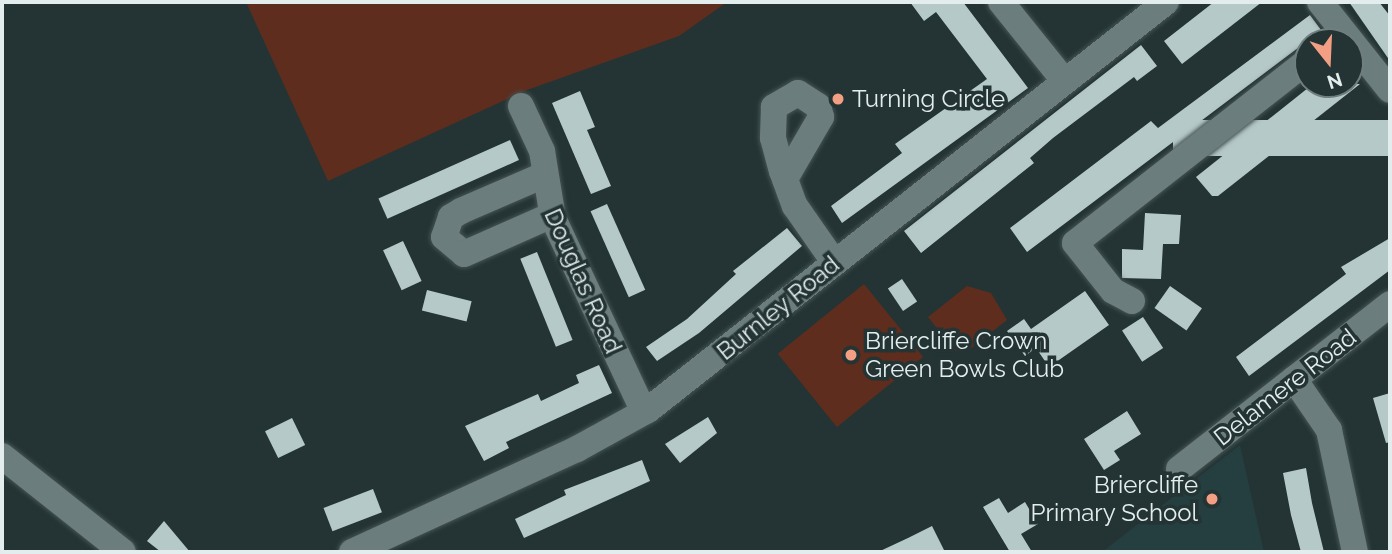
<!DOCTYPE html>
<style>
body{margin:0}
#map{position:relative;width:1392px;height:554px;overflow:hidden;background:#243434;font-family:Raleway,sans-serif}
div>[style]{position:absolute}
.built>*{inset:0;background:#253e3f}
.green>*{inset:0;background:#5f2d1d;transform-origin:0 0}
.building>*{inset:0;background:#b6c9c9;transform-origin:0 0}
.roads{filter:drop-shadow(0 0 2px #455252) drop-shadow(0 0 2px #455252)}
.minor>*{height:26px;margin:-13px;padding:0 13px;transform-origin:13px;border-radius:13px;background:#6c7d7e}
.dots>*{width:19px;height:19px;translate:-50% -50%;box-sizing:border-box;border:4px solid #243434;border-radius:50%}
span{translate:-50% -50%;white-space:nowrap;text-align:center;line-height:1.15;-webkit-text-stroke:7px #243434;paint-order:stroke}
.poi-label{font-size:24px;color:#e3eded}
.left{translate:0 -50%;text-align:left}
.right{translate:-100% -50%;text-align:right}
.street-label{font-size:24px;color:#e3eded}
.frame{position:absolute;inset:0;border:4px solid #e3eded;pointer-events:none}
.north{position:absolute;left:1294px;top:28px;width:70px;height:70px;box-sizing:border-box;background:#243434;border:2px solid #707e7e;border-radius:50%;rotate:162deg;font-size:19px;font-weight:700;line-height:28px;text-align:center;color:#e3eded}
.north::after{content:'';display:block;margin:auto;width:24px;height:32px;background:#f39f83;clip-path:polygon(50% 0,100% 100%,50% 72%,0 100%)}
</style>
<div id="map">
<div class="built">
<div style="clip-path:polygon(1240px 445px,1264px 552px,1102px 552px)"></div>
</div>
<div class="green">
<div style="clip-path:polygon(246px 2px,727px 2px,679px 36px,527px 90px,328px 181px)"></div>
<div style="left:864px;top:284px;width:94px;height:111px;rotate:51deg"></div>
<div style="clip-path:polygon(967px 286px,991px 293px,1007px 320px,970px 349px,955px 351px,928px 317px)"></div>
</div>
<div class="building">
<div style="clip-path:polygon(910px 2px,963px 2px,1028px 88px,842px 223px,831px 206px,902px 153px,895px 144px,987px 79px,936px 12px,924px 21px)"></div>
<div style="clip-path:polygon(1214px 2px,1262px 2px,1182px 64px,1164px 41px)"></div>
<div style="clip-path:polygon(1349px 2px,1379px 2px,1390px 16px,1390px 61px)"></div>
<div style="clip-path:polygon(1310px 15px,1330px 42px,1308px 42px,1298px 48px,1027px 252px,1010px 228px,1151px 121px,1158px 128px)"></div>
<div style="clip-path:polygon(1141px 45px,1157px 66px,1137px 81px,1134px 77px,1053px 138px,1030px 158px,1034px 163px,921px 253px,904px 231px)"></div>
<div style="clip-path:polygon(1313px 84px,1360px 84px,1218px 196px,1212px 196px,1196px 177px)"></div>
<div style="clip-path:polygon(580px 91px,595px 127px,587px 130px,611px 186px,591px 194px,552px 103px)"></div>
<div style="left:1390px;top:120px;width:36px;height:217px;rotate:90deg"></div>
<div style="left:510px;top:140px;width:22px;height:144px;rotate:66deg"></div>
<div style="left:607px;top:204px;width:94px;height:18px;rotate:66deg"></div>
<div style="clip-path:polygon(1145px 213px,1181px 215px,1179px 244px,1163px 244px,1161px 279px,1122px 278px,1122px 249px,1143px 250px)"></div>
<div style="clip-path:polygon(787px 228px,802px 246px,699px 333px,657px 361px,646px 347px,687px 319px,736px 274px,733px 271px)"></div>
<div style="clip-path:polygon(1390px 238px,1390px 270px,1249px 376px,1236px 357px,1346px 274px,1341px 267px)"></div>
<div style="left:403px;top:241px;width:44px;height:22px;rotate:65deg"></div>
<div style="left:537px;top:252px;width:95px;height:18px;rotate:68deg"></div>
<div style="left:902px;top:279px;width:27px;height:17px;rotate:56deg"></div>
<div style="left:1170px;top:286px;width:39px;height:27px;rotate:35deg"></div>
<div style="left:427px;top:290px;width:46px;height:21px;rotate:14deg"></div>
<div style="clip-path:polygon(1085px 291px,1109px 325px,1049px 367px,1036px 348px,1025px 356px,1007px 331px,1024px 319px,1031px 329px)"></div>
<div style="left:1143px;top:317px;width:37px;height:25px;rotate:57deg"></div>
<div style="clip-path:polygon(599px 365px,612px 393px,506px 442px,509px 448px,484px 461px,465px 426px,538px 394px,541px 401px,579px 383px,576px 375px)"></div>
<div style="clip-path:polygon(1390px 393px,1390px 442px,1386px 443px,1373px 398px)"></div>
<div style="clip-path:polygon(1127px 411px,1141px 434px,1114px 451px,1120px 460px,1104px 470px,1084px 439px)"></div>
<div style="clip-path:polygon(708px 417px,717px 433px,680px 463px,665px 444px)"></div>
<div style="left:292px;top:418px;width:30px;height:30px;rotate:64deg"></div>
<div style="clip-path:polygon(642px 460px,650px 481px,524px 538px,515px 519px,566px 495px,564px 490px)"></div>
<div style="clip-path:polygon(1306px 468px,1312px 503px,1324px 552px,1301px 552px,1291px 515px,1283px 473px)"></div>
<div style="left:373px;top:489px;width:25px;height:53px;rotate:69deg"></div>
<div style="clip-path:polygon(999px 498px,1008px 513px,1025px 502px,1038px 524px,1021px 534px,1032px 552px,1010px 552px,983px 507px)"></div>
<div style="clip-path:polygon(164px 521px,190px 552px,161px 552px,147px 541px)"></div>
<div style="clip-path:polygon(932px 526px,945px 552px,878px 552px,908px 538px)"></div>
</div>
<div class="roads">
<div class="minor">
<div style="left:1001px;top:2px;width:99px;rotate:51.2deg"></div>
<div style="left:1320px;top:2px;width:112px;rotate:51.5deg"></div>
<div style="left:521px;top:106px;width:50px;rotate:65deg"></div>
<div style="left:542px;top:151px;width:68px;rotate:80.7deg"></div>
<div style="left:553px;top:218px;width:214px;rotate:64.9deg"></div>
<div style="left:544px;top:175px;width:90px;rotate:156.6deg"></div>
<div style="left:461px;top:211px;width:12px;rotate:149deg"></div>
<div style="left:451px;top:217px;width:21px;rotate:109deg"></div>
<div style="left:444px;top:237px;width:26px;rotate:40deg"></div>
<div style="left:464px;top:254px;width:96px;rotate:-23.9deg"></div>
<div style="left:785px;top:179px;width:72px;rotate:-59.9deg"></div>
<div style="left:821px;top:117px;width:11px;rotate:-105deg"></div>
<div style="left:818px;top:106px;width:24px;rotate:-147deg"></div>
<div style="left:798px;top:93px;width:28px;rotate:150deg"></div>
<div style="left:774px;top:107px;width:31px;rotate:92deg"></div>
<div style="left:773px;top:138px;width:34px;rotate:75deg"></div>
<div style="left:782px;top:171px;width:37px;rotate:70deg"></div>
<div style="left:795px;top:206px;width:68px;rotate:55.1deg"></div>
<div style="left:1132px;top:301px;width:21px;rotate:-152deg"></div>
<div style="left:1113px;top:291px;width:61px;rotate:-128.4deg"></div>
<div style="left:1075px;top:243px;width:296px;rotate:-38.1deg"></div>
<div style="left:1294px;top:379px;width:62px;rotate:55.5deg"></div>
<div style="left:1329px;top:430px;width:125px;rotate:78deg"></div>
<div style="left:2px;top:456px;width:154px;rotate:38.4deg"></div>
<div style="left:1179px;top:469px;width:268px;rotate:-38deg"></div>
<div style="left:352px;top:552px;width:247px;rotate:-24.6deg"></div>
<div style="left:577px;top:449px;width:81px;rotate:-28.8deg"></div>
<div style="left:648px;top:410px;width:659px;rotate:-38.23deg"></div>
</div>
</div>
<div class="dots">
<div style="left:838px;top:99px;background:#f39f83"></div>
<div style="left:851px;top:355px;background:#f39f83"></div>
<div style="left:1212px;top:499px;background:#f39f83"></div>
</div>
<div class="poi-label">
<span class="left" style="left:852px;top:99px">Turning Circle</span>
<span class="left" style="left:865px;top:355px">Briercliffe Crown<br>Green Bowls Club</span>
<span class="right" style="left:1198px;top:499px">Briercliffe<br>Primary School</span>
</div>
<div class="street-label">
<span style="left:583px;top:281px;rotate:66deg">Douglas Road</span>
<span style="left:778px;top:308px;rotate:-39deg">Burnley Road</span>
<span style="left:1285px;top:387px;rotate:-38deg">Delamere Road</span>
</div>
<div class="frame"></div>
<div class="north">N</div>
</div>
